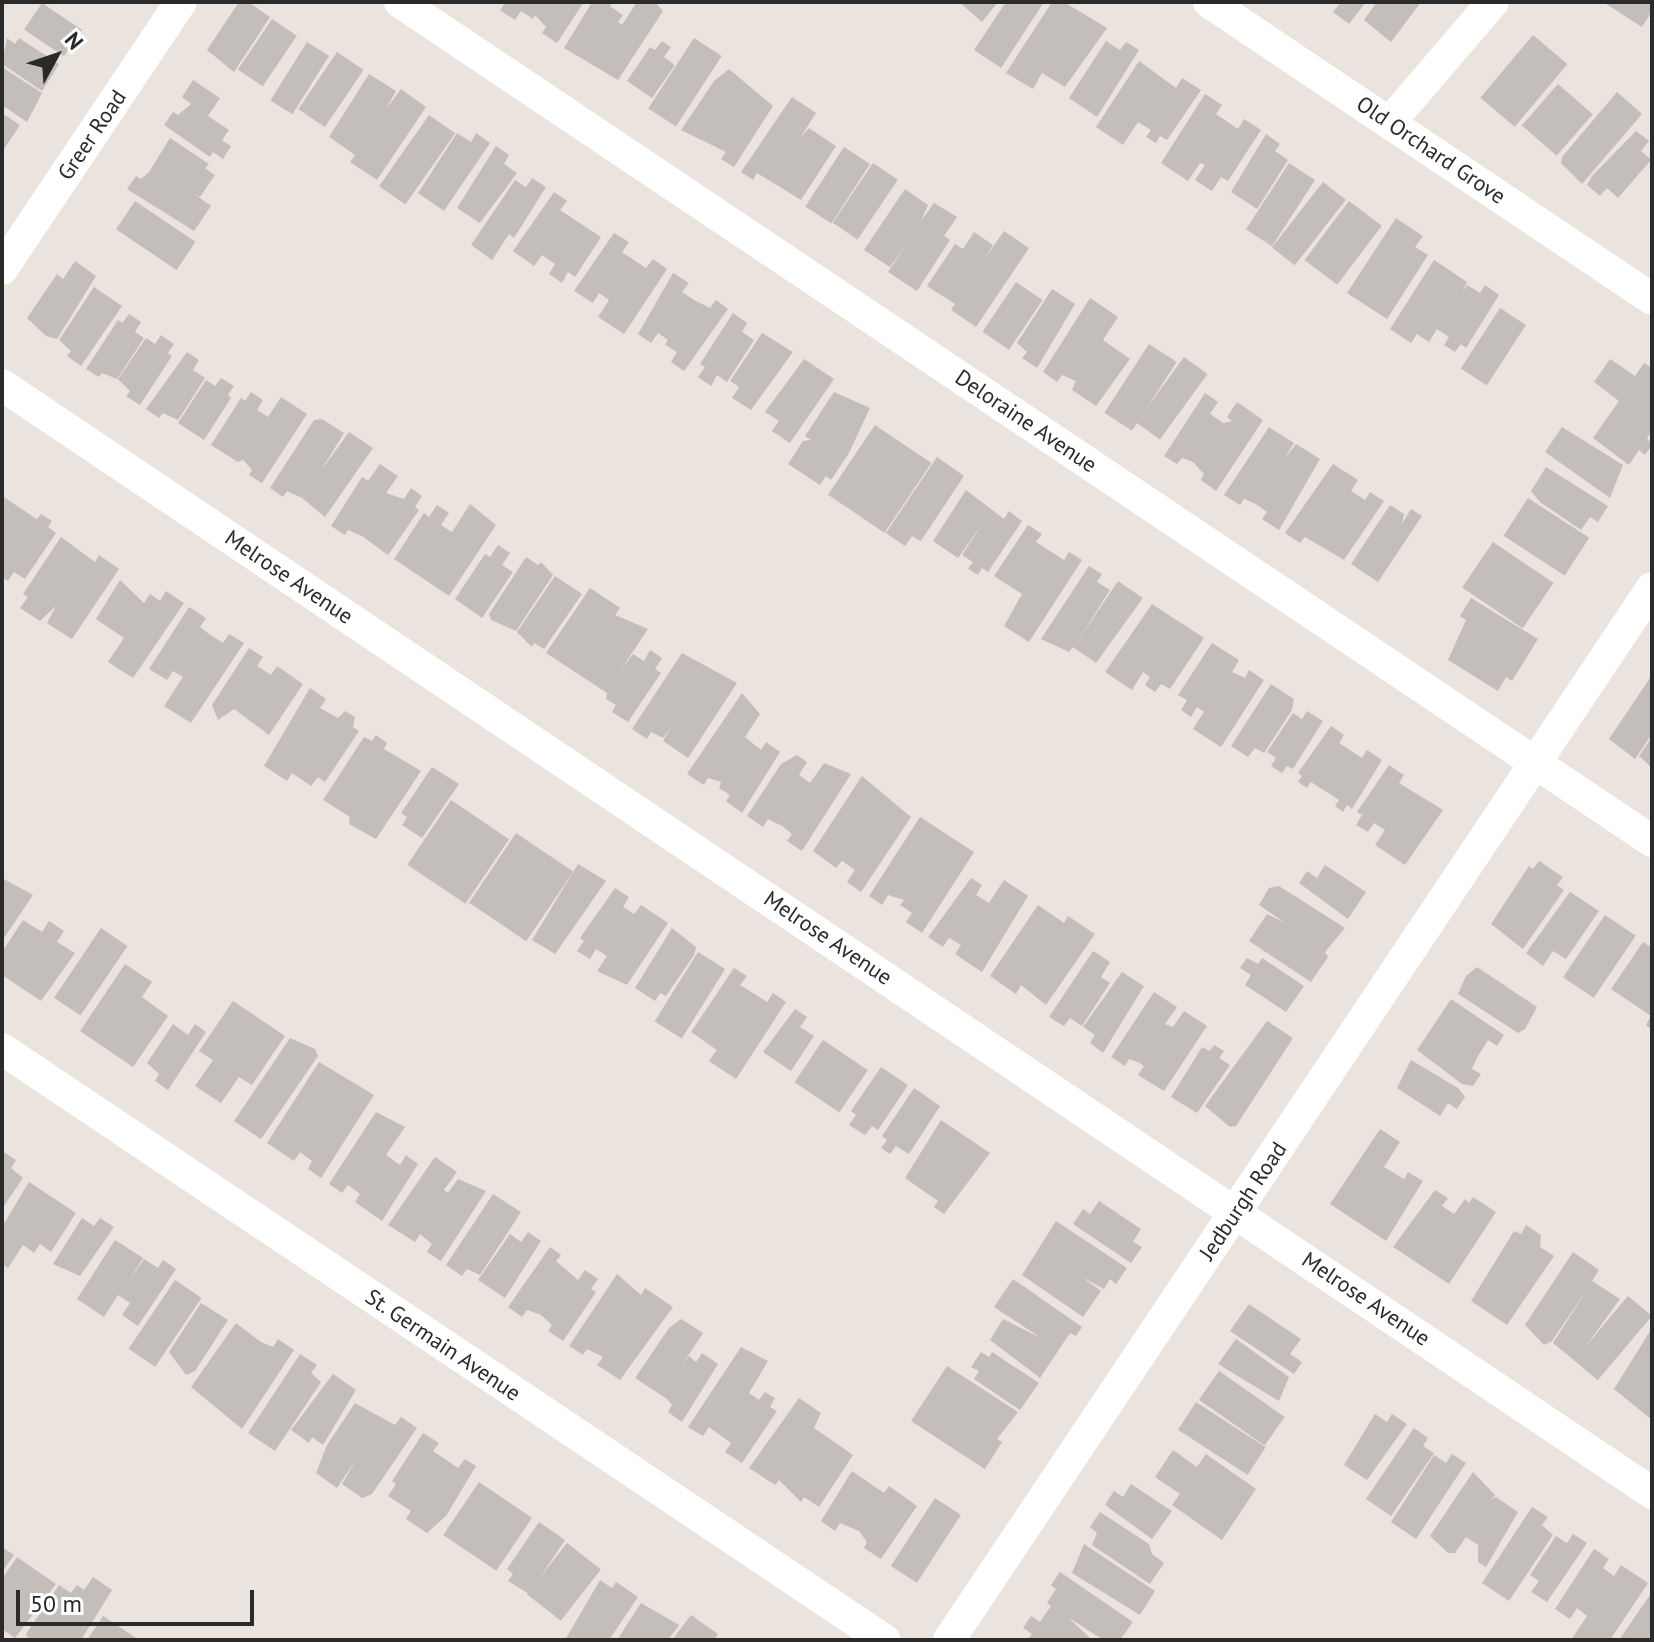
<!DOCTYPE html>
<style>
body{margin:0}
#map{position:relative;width:1654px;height:1642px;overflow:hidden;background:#eae3de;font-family:"PT Sans",sans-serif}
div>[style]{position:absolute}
.building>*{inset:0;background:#c3beb9;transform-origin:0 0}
.minor>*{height:32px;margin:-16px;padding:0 16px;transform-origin:16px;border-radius:16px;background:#fff}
span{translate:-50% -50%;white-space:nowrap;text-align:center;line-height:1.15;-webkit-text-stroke:8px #fff;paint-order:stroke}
.street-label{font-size:22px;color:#2a2a2a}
.frame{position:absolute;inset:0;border:4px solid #2a2a2a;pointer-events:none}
.north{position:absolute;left:16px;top:16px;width:80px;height:80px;-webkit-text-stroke:6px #fff;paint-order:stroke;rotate:50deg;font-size:22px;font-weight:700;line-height:32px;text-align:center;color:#2a2a2a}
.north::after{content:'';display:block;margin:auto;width:28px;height:36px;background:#2a2a2a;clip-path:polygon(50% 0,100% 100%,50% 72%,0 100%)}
.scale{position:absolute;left:16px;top:1590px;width:238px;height:36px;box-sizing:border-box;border:4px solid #2a2a2a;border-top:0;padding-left:10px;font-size:24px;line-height:28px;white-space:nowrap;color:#2a2a2a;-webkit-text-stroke:6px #fff;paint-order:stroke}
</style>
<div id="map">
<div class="building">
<div style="clip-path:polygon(239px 2px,248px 2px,270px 17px,234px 72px,207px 50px)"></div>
<div style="clip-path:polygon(506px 2px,584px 2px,557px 43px,542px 33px,546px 27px,535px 15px,533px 19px,521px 11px,515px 20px,500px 10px)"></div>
<div style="clip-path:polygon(592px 2px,613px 2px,610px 6px,623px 15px,618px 22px,622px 25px,637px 2px,655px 2px,663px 11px,618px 80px,564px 48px)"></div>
<div style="clip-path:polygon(959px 2px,998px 2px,982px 22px)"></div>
<div style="clip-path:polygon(1006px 2px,1044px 2px,1001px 68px,974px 50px)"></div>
<div style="clip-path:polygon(1052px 2px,1064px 2px,1107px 28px,1065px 87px,1042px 73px,1033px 89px,1006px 73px)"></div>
<div style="clip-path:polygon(1341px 2px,1366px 2px,1349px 24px,1333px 12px)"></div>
<div style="clip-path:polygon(1377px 2px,1421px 2px,1391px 42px,1364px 20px)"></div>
<div style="clip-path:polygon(1603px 2px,1652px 2px,1652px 11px,1642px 27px)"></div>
<div style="left:42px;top:3px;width:48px;height:32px;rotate:34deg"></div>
<div style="left:272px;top:19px;width:30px;height:61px;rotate:34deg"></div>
<div style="left:1533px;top:35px;width:45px;height:82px;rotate:40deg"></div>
<div style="clip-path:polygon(7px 38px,15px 44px,19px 38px,59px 64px,42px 91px,2px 64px)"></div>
<div style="left:694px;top:38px;width:33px;height:84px;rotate:33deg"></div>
<div style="clip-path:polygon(662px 41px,671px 47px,664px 57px,675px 65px,652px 98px,627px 81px,650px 47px,655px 50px)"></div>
<div style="clip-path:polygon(1106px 41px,1120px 50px,1126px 42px,1139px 50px,1097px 117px,1069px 98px)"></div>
<div style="left:307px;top:42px;width:26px;height:69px;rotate:32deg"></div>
<div style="left:337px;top:52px;width:32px;height:69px;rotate:34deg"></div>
<div style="clip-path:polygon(1139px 61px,1176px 88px,1182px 78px,1201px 90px,1167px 140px,1160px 136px,1156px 143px,1146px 137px,1151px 130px,1138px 122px,1123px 145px,1096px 127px)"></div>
<div style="clip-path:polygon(2px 67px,42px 93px,27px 122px,2px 105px)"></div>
<div style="clip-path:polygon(729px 69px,773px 106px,734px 167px,721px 159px,726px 152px,681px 130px,714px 81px)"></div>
<div style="clip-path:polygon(369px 74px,396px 91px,386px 109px,401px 89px,426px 107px,377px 180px,350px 162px,355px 155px,329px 137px)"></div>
<div style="clip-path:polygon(193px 80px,220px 98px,208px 116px,229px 130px,222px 140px,231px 146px,223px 159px,213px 152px,210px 157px,164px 125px,173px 112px,178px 115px,191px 104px,182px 97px)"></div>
<div style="left:1558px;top:84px;width:46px;height:55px;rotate:41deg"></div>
<div style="clip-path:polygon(1617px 92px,1642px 114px,1582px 184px,1561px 163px,1562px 157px)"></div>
<div style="clip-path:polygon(1205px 94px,1222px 105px,1216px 114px,1238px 129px,1244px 119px,1261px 130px,1228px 181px,1221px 177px,1212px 191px,1195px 180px,1205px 165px,1200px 163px,1188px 181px,1161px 163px)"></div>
<div style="clip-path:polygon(792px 97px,816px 113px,800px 138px,809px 128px,836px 146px,801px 200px,757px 173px,753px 180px,741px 172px)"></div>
<div style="clip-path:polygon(2px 113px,20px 125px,2px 152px)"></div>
<div style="left:429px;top:115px;width:32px;height:87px;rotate:35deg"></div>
<div style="clip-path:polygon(1636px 131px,1649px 141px,1641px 151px,1651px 160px,1618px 198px,1607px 188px,1600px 196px,1587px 185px,1592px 176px)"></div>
<div style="clip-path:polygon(457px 133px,471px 142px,476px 133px,490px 143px,444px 211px,418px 193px)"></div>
<div style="clip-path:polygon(1266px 134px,1280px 144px,1275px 151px,1288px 160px,1257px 209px,1231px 192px)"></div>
<div style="clip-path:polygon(170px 138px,209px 164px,205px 168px,215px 175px,200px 197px,193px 193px,211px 206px,194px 231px,127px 189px,136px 176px,141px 179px,149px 172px)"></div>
<div style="clip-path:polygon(496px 146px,509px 155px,504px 164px,517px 173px,480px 223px,457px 208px)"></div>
<div style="left:844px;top:147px;width:31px;height:71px;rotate:33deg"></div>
<div style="left:873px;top:163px;width:30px;height:72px;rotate:34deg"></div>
<div style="left:1289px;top:163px;width:31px;height:79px;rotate:33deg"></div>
<div style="clip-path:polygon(532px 178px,546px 187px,514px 238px,509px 234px,492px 260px,471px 245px,515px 180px,526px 187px)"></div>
<div style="left:1323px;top:182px;width:29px;height:83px;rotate:38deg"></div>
<div style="clip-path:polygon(905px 189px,928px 205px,921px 221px,934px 203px,957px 217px,944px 236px,950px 240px,917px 291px,888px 272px,906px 245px,890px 267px,864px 250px)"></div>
<div style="clip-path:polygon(554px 192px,567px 201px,560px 210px,601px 237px,575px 277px,568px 272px,562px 283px,549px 274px,555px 264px,542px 255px,534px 266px,513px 251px)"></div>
<div style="left:135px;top:201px;width:73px;height:34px;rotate:34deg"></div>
<div style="left:1349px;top:201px;width:41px;height:74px;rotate:37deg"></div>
<div style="clip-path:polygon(1396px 218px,1423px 236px,1415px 247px,1428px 255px,1387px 319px,1347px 293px)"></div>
<div style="clip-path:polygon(1004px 231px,1029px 248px,976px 327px,951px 310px,955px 304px,927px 286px,955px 244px,963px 249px,974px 232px,993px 245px,984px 260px)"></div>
<div style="clip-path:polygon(614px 233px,629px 242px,622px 252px,646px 268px,653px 259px,667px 269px,624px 334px,598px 317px,609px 300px,599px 293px,593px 303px,574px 291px)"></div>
<div style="clip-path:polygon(1434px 260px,1467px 282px,1462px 293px,1467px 285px,1480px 293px,1485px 285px,1499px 295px,1466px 348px,1461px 344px,1455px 352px,1444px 345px,1449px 337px,1437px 329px,1429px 342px,1417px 334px,1411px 343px,1390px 329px)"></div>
<div style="clip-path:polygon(75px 261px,96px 276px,57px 339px,46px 336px,27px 318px,57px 274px,63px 279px)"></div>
<div style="clip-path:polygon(673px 273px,689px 283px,682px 292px,694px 300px,710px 308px,716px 300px,728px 309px,684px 371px,671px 362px,677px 352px,665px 345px,668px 340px,658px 333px,651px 343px,638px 334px)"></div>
<div style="left:1016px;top:282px;width:32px;height:60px;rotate:34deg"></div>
<div style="clip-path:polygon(94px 287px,122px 306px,81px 366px,67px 356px,71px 351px,59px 340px)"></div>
<div style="clip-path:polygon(1052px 289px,1075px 304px,1037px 368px,1022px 358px,1027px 352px,1017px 343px)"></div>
<div style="clip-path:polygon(1090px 298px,1118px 317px,1103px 340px,1130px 359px,1096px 406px,1072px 390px,1076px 381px,1062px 375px,1057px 382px,1043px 372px)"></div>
<div style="left:1500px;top:308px;width:31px;height:72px;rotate:33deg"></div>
<div style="clip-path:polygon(733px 313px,747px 323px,742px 332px,754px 340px,727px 382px,717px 375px,711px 386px,698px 377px,705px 367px,700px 364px)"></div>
<div style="clip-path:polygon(129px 314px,141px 322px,135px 332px,144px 338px,117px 379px,102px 373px,99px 377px,86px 369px,118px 320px,122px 323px)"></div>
<div style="clip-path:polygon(762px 333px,793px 352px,751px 410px,732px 398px,739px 387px,730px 381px)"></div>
<div style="clip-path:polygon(161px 335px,174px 344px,168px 353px,172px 356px,140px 405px,126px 396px,130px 391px,118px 379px,146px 338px,155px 344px)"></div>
<div style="left:1149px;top:344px;width:33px;height:82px;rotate:33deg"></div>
<div style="clip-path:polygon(187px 352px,199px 360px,193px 370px,205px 378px,178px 420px,163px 413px,159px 418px,146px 409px)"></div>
<div style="left:1184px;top:357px;width:29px;height:81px;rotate:36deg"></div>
<div style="clip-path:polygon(804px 359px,834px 379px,790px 443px,772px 431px,779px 421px,765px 412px)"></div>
<div style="clip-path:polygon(1610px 359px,1635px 376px,1644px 363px,1652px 368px,1652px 431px,1647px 438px,1652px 445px,1645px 455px,1639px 450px,1629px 465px,1593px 438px,1619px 401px,1594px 382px)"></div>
<div style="clip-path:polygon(221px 378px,234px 386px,228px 395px,231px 398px,204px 440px,178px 423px,206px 380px,215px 386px)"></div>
<div style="clip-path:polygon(251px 392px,263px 400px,257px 410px,268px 417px,281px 397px,307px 414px,262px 483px,249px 475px,252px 470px,243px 460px,238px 462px,211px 445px,241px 398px,245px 401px)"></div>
<div style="clip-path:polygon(834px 392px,870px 408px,849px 453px,831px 480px,826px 476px,820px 485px,788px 464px,803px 441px,811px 440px,805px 436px)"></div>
<div style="clip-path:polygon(1205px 393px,1218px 402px,1210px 414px,1223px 423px,1232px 421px,1227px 417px,1237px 402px,1263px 420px,1216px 491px,1201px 480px,1204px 474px,1193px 462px,1182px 458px,1177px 464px,1164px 456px)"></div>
<div style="clip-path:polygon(322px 419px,344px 433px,320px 472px,349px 432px,373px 448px,325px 517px,302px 498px,287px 491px,283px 497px,270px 488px,314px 420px)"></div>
<div style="left:875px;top:425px;width:68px;height:84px;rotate:34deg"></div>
<div style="clip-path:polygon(1269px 427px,1294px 443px,1284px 459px,1296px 444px,1320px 459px,1279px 530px,1262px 519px,1267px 512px,1256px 504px,1244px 499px,1240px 505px,1224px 495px)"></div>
<div style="clip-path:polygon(1562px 427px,1623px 465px,1610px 498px,1545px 452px)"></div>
<div style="clip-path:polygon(937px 457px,964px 476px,921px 541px,912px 536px,905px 546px,886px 533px)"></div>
<div style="clip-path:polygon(380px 464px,398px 476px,386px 493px,404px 499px,411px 488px,422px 496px,415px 507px,419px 510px,388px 555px,362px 536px,348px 530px,345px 535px,331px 526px,362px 477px,368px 481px)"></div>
<div style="clip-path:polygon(1333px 464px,1358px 480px,1351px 491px,1365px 500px,1370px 492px,1384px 501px,1344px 560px,1305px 537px,1300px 543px,1285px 533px)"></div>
<div style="clip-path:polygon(1546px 467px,1608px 506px,1598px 522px,1590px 517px,1581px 530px,1540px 502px,1531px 491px)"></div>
<div style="clip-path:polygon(966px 490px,1004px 519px,1009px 511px,1022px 521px,988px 572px,982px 568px,978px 575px,968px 569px,973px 562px,962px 555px,985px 520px,958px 558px,933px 541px)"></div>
<div style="clip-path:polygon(2px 496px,37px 519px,41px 514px,52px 521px,48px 527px,56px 533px,25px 579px,14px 572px,8px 581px,2px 577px)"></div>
<div style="left:1528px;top:498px;width:73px;height:45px;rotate:33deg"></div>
<div style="clip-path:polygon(470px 504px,496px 525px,449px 596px,394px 559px,424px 513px,429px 517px,437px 505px,449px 513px,441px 525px,452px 532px)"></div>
<div style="clip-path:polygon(1390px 505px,1404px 514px,1402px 524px,1411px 509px,1422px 516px,1378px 582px,1351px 564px)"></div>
<div style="clip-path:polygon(1028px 525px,1042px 534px,1036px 542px,1064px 560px,1069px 552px,1082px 560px,1029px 642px,1004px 626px,1022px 594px,994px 576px)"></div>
<div style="clip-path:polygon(61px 537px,95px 562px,99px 555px,119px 569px,72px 639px,47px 623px,56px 606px,40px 621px,20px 608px,28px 597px,23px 594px)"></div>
<div style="left:1493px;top:542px;width:73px;height:55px;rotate:34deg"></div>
<div style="clip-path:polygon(498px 545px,510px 553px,502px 565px,513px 572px,482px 618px,455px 599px,485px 554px,490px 557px)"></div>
<div style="clip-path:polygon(526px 557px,538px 565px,541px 562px,553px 575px,516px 631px,491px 620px,489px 614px)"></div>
<div style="clip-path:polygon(1089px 566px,1102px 574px,1097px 582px,1110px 590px,1076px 644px,1118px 581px,1143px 598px,1096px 663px,1073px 647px,1069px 652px,1041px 639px)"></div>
<div style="clip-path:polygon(555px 576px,582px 594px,544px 649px,534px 643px,532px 647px,517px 632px)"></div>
<div style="clip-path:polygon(120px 580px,144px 603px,150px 594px,160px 601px,166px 591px,184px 603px,133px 678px,108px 662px,124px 638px,96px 619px)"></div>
<div style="clip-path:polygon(590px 588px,620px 608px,615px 615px,648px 629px,620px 671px,633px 654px,644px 661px,650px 650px,662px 658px,655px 669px,661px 673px,628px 722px,612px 712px,616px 705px,606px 699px,607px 693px,546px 653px)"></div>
<div style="clip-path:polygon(1471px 598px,1538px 639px,1512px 681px,1506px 677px,1498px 691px,1448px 660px,1466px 620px,1460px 616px)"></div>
<div style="clip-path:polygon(1152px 604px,1204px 638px,1170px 689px,1161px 684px,1155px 692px,1145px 685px,1150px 677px,1143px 672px,1132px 690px,1105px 672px)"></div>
<div style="clip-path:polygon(189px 607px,206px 618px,200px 627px,209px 634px,223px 643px,229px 634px,244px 643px,191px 723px,164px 706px,183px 677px,173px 671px,167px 680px,149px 669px)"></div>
<div style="clip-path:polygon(1212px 643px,1239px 660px,1232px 672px,1245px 678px,1249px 670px,1264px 680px,1221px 747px,1193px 729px,1204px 712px,1197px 707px,1191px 717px,1181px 710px,1187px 700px,1178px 695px)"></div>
<div style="clip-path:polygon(249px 648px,263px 657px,257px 666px,271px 675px,277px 666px,303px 684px,269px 735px,234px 709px,218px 720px,212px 705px)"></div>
<div style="clip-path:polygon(682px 653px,737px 683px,688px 758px,663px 741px,670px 728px,663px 738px,651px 732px,647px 739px,632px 729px)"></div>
<div style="clip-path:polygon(1652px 675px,1652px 734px,1635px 759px,1609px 739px)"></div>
<div style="clip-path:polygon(1271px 684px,1294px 699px,1292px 710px,1264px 753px,1255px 748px,1248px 757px,1231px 746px)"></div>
<div style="clip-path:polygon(310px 688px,326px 699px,320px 708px,338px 718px,345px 711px,355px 717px,353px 727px,359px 731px,325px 782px,318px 777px,311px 786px,292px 773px,287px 781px,264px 766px)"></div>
<div style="clip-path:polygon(742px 693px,760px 714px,745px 737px,761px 750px,766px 742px,780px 752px,742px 813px,726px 801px,730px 795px,719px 788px,721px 782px,708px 778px,704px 785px,687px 774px)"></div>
<div style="clip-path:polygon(1307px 711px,1323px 721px,1293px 769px,1287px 766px,1282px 773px,1271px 766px,1276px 758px,1267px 752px,1293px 713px,1302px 719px)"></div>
<div style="clip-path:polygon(1331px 726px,1344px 735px,1339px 743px,1362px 758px,1367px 750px,1382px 760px,1352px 809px,1347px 805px,1343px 812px,1335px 806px,1339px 800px,1311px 782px,1307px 788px,1298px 782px,1302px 776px,1298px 773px)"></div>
<div style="clip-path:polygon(376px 735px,387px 743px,384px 749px,421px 771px,376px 839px,349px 824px,350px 817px,323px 800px,364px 737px,372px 741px)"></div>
<div style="clip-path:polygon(1652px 737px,1652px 768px,1639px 756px)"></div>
<div style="clip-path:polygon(797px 755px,807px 762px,799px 775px,810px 783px,824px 763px,851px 774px,802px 851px,787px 841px,792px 834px,782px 826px,768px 819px,763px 827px,747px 816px,781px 764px)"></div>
<div style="clip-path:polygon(1389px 765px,1404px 775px,1399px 783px,1443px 810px,1405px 865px,1375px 845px,1385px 830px,1374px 823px,1368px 832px,1356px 825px,1362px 815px,1357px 812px)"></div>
<div style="clip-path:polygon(432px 767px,459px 784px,422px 838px,402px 825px,407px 817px,401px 813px)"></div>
<div style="clip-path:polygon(862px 776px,911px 817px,861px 892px,847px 882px,855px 870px,842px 861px,836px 868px,813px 851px)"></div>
<div style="left:451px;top:800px;width:70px;height:78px;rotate:34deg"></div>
<div style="clip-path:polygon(920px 817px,974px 852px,922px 933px,906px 922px,912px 913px,900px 905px,904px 900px,888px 895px,882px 905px,869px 896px)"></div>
<div style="left:516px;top:833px;width:69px;height:84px;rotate:34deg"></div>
<div style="clip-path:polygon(1539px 861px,1563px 877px,1557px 885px,1564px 890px,1523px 949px,1491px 924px,1529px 866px,1533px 869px)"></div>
<div style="clip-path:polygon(578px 864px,606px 881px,555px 954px,532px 940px)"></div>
<div style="clip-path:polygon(1325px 865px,1366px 892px,1348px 919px,1299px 883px,1307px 871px,1317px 878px)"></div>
<div style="clip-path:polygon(2px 878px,33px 895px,2px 941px)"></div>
<div style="clip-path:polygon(971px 878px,982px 885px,976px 895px,989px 903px,1004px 880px,1028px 896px,982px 972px,955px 954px,961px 945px,949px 938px,943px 947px,928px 937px)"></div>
<div style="clip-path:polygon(1279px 886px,1345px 928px,1325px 952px,1328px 957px,1311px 982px,1249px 941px,1267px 914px,1285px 923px,1259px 905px,1269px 888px)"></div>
<div style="clip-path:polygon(615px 888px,629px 897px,623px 907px,634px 914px,641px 905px,668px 923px,627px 985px,597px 971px,607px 956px,596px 949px,590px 959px,577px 951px,584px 941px,580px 938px)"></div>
<div style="clip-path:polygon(1570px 892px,1599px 911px,1566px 959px,1553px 951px,1543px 966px,1526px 953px)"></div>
<div style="clip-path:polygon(1038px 905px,1064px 923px,1068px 916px,1095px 934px,1046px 1005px,1021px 985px,1016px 994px,990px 976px)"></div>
<div style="left:1605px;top:915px;width:37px;height:75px;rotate:34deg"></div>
<div style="clip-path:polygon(23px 920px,42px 932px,49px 921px,64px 931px,57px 942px,75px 953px,41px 1001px,2px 975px,2px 952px)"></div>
<div style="left:101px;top:928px;width:32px;height:84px;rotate:34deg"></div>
<div style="clip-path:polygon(672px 928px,696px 947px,694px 955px,666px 996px,660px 993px,655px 1001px,635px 988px)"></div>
<div style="clip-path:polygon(1643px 942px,1652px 948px,1652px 1030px,1646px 1025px,1651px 1016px,1611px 989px)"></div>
<div style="clip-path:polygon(1093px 951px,1110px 962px,1101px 977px,1110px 983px,1082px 1026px,1070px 1018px,1064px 1026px,1049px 1017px)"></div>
<div style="left:698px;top:952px;width:32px;height:82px;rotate:32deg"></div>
<div style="clip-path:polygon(1247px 958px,1258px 964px,1262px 958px,1304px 986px,1286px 1012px,1245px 985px,1251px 975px,1240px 968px)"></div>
<div style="clip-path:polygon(125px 964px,152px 982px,142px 997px,168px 1016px,133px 1067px,80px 1031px)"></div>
<div style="clip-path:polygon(1477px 967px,1537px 1007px,1525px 1029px,1518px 1033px,1458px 994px,1466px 976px)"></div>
<div style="clip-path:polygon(734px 968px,747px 976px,740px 985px,767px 1002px,773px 993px,786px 1002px,736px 1079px,709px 1061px,717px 1050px,691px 1032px)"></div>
<div style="clip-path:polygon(1122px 972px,1144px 986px,1103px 1053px,1090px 1043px,1095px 1035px,1083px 1027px)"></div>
<div style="clip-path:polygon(1154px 992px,1177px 1007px,1165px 1024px,1173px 1027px,1184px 1011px,1207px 1026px,1164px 1091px,1138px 1075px,1144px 1066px,1140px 1063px,1129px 1059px,1125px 1066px,1111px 1057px)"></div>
<div style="clip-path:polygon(1451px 999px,1504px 1035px,1497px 1046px,1488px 1040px,1478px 1056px,1472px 1069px,1481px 1074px,1473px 1086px,1462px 1084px,1417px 1050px)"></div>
<div style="clip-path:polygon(233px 1001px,285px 1036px,252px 1085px,239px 1077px,221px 1103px,195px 1086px,213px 1060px,199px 1051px)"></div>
<div style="clip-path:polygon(795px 1009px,807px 1017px,800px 1027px,814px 1036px,791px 1071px,763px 1052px)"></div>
<div style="clip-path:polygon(1267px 1021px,1293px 1038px,1236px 1126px,1230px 1127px,1205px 1106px)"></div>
<div style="clip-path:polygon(173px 1024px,188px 1035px,195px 1024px,206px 1032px,168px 1090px,155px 1081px,159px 1074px,147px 1063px)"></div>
<div style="clip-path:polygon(290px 1038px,315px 1049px,318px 1056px,261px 1139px,234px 1121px)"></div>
<div style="left:823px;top:1040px;width:54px;height:51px;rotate:34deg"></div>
<div style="clip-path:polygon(1214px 1045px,1224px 1051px,1219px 1058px,1230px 1065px,1197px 1113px,1171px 1097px,1202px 1047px,1210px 1051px)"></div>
<div style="clip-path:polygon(1411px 1060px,1458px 1088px,1465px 1097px,1457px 1109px,1448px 1103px,1440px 1116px,1397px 1088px)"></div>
<div style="clip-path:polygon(319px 1062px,374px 1095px,321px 1178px,308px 1169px,312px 1161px,300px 1152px,294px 1161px,267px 1143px)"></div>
<div style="clip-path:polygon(881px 1067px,908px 1085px,878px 1130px,872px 1126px,865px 1135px,849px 1125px,856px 1115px,851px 1111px)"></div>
<div style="clip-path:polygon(914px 1088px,940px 1106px,909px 1154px,896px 1146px,890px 1154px,881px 1148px,887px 1140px,882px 1136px)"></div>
<div style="clip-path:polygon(376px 1112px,405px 1127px,386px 1155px,400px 1165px,406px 1155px,418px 1164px,382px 1221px,355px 1202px,360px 1194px,348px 1185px,342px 1193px,329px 1184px)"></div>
<div style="clip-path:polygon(941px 1120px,990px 1153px,944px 1214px,934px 1207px,938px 1201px,905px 1178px)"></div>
<div style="clip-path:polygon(1380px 1129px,1400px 1142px,1384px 1167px,1404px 1179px,1408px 1172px,1423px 1181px,1386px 1241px,1330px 1204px)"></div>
<div style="clip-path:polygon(2px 1151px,16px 1160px,11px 1168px,23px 1178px,2px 1209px)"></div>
<div style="clip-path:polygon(435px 1157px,457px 1172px,444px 1190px,448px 1193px,458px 1179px,486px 1191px,441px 1261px,427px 1252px,432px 1244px,420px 1234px,415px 1242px,388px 1225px)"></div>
<div style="clip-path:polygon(29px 1182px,76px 1213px,51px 1252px,40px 1244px,34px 1253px,23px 1245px,8px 1268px,2px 1264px,2px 1227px)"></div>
<div style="clip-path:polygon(1435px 1190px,1448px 1198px,1442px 1206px,1454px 1214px,1465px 1199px,1469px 1203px,1473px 1197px,1496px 1212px,1449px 1284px,1393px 1247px)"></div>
<div style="clip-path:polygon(493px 1194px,521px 1212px,480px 1275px,467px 1269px,462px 1276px,446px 1265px)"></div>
<div style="clip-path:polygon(1099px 1201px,1141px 1229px,1133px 1242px,1142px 1247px,1131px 1263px,1073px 1224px,1083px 1209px,1090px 1214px)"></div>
<div style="clip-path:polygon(82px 1218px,94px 1226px,100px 1218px,114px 1227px,80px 1276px,53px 1264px)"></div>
<div style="clip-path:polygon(1056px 1221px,1127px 1268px,1116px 1284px,1110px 1279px,1104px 1289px,1082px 1277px,1101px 1291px,1083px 1317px,1022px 1275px)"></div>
<div style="clip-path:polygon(1526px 1225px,1541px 1235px,1540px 1247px,1554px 1256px,1507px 1325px,1471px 1301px,1514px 1231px,1521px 1234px)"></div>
<div style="clip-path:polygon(528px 1232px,541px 1241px,505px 1298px,478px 1280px,510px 1234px,521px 1242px)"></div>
<div style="clip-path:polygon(115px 1240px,143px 1258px,128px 1283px,144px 1259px,158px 1268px,163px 1260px,176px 1269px,138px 1326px,122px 1315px,130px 1303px,118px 1295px,104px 1317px,77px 1299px)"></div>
<div style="clip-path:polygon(550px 1247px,561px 1255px,556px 1261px,578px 1280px,585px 1270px,598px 1279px,591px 1289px,596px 1292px,563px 1341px,548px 1331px,552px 1325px,541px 1315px,527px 1310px,522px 1317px,508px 1307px)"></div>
<div style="clip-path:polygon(1573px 1252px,1599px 1270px,1592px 1281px,1620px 1299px,1575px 1361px,1553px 1343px,1589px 1287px,1552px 1341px,1544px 1345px,1525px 1325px)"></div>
<div style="clip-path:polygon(617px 1274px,641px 1295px,645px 1288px,673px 1307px,620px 1380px,597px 1365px,603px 1357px,587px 1349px,583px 1355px,569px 1346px)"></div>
<div style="clip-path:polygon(1013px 1279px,1082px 1327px,1076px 1336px,1070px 1333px,1040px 1378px,990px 1340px,1003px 1319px,1041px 1338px,994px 1307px)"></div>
<div style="left:175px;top:1280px;width:32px;height:83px;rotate:34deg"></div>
<div style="left:1628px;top:1296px;width:31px;height:84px;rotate:40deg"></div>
<div style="clip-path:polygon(201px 1303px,228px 1320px,195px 1371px,186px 1375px,169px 1352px)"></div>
<div style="clip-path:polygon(1249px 1304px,1301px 1339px,1290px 1354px,1302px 1362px,1294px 1374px,1230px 1331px)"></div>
<div style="clip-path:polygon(681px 1319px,703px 1333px,682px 1365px,689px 1356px,696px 1362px,702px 1353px,718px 1364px,682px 1422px,668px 1412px,672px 1405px,667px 1399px,635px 1378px,669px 1328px)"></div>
<div style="clip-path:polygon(236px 1323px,261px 1342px,273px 1347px,278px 1339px,294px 1350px,242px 1429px,191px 1387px)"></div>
<div style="clip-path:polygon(1652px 1328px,1652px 1420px,1614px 1389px)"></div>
<div style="clip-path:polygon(1236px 1339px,1289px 1377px,1279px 1401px,1218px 1364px)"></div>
<div style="clip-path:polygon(741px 1347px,768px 1361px,749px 1393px,759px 1400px,765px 1392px,775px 1398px,770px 1407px,777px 1411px,742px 1463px,725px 1452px,731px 1443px,709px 1427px,703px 1436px,688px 1427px)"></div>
<div style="clip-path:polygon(981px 1352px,989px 1357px,992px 1352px,1039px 1383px,1020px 1410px,974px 1379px,979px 1371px,971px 1367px)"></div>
<div style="clip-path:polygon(300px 1354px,317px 1365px,311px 1373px,321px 1382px,275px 1451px,248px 1433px)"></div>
<div style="clip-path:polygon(947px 1366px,1018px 1412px,997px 1439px,1002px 1442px,985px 1469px,911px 1421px)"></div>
<div style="left:1219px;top:1371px;width:80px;height:35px;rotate:35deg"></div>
<div style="clip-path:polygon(333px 1374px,356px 1390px,323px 1445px,312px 1437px,309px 1443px,291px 1430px)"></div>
<div style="clip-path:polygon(799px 1398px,821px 1413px,814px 1428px,853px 1455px,819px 1507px,804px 1497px,801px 1502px,779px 1480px,775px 1485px,749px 1468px)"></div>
<div style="left:1196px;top:1402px;width:83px;height:33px;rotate:33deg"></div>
<div style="clip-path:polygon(355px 1403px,395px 1425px,401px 1417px,417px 1428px,372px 1494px,362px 1498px,342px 1484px,357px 1458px,337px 1488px,316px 1473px,327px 1445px)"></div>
<div style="clip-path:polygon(1375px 1414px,1387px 1422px,1392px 1414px,1407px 1424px,1367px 1480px,1344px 1465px)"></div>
<div style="clip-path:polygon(1414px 1428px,1428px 1438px,1423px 1446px,1434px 1453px,1391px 1516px,1366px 1499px)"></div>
<div style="clip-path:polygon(423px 1433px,439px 1443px,433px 1451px,458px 1468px,465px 1459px,476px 1466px,446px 1516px,427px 1533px,406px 1519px,411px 1511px,388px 1496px,396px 1484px,392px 1481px)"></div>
<div style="clip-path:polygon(1173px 1450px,1197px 1467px,1206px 1454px,1256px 1489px,1222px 1540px,1172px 1505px,1180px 1494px,1155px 1477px)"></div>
<div style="clip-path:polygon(1452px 1454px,1466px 1463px,1416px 1539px,1391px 1522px,1434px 1455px,1446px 1463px)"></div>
<div style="clip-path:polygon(852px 1471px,884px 1493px,889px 1486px,917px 1506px,881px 1559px,864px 1548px,867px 1542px,859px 1531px,840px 1523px,835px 1531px,821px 1521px)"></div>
<div style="clip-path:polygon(1473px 1472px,1495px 1495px,1491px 1500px,1496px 1497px,1518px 1512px,1486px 1567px,1478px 1562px,1478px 1545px,1466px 1537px,1455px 1553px,1448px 1553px,1430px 1536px)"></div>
<div style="left:479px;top:1482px;width:64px;height:64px;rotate:34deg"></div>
<div style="clip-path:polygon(1131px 1484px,1172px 1511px,1152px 1539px,1105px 1505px,1114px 1491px,1123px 1497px)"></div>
<div style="left:935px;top:1498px;width:31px;height:81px;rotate:33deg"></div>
<div style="clip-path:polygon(1532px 1507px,1548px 1517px,1542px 1525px,1553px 1535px,1509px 1601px,1482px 1583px)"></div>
<div style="clip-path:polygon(1100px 1512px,1149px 1544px,1152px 1554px,1164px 1563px,1150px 1584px,1092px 1545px,1097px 1533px,1090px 1527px)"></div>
<div style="clip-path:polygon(539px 1522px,565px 1540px,529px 1594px,508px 1581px,513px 1574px,507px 1569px)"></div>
<div style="clip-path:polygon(1573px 1534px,1587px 1543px,1547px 1602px,1531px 1592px,1539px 1581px,1530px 1575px,1556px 1536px,1567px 1543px)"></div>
<div style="left:567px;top:1543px;width:43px;height:65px;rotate:38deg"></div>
<div style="clip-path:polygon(1084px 1544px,1155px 1591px,1140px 1615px,1072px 1573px)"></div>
<div style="clip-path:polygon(2px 1547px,14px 1555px,2px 1572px)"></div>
<div style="clip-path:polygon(1594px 1549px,1609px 1559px,1603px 1568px,1614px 1576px,1621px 1565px,1648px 1583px,1610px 1640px,1571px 1640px,1587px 1616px,1577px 1608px,1570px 1619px,1555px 1609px)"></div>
<div style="clip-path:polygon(17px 1557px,56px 1584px,15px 1638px,2px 1629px,2px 1579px)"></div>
<div style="clip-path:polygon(1060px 1572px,1133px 1622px,1120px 1640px,1103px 1640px,1068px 1617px,1092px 1640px,1027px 1640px,1032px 1634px,1023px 1628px,1031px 1616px,1040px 1622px,1051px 1606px,1047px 1603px,1056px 1589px,1051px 1585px)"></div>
<div style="clip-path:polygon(93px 1577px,112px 1590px,81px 1640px,29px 1640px,26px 1634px,59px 1585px,71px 1593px,77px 1585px,84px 1590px)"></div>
<div style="clip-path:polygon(600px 1580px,612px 1588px,616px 1582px,638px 1597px,609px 1640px,565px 1640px)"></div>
<div style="clip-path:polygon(1652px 1592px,1652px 1640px,1619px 1640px)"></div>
<div style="clip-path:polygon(641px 1603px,679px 1625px,668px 1640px,617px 1640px)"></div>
<div style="clip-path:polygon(691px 1615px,718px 1634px,714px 1640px,672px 1640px)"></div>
<div style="clip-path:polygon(103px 1616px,139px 1640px,87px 1640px)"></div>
</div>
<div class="minor">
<div style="left:400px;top:2px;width:1507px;rotate:33.83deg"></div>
<div style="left:1209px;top:2px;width:533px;rotate:33.84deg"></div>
<div style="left:1390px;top:122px;width:158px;rotate:-49.4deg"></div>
<div style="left:2px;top:269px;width:321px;rotate:-56.2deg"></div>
<div style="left:2px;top:385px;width:1988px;rotate:33.88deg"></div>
<div style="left:2px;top:1049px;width:1062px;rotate:33.82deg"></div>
<div style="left:949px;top:1640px;width:1265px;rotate:-56.25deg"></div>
</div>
<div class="street-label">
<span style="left:92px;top:135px;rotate:-56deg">Greer Road</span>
<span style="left:1431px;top:150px;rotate:34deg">Old Orchard Grove</span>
<span style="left:1026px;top:421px;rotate:34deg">Deloraine Avenue</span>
<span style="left:289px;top:577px;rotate:34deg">Melrose Avenue</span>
<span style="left:828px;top:938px;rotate:34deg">Melrose Avenue</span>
<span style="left:1243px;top:1201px;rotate:-56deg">Jedburgh Road</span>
<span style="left:1366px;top:1299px;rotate:34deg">Melrose Avenue</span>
<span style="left:443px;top:1345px;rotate:34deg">St. Germain Avenue</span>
</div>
<div class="frame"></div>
<div class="north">N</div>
<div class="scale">50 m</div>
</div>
